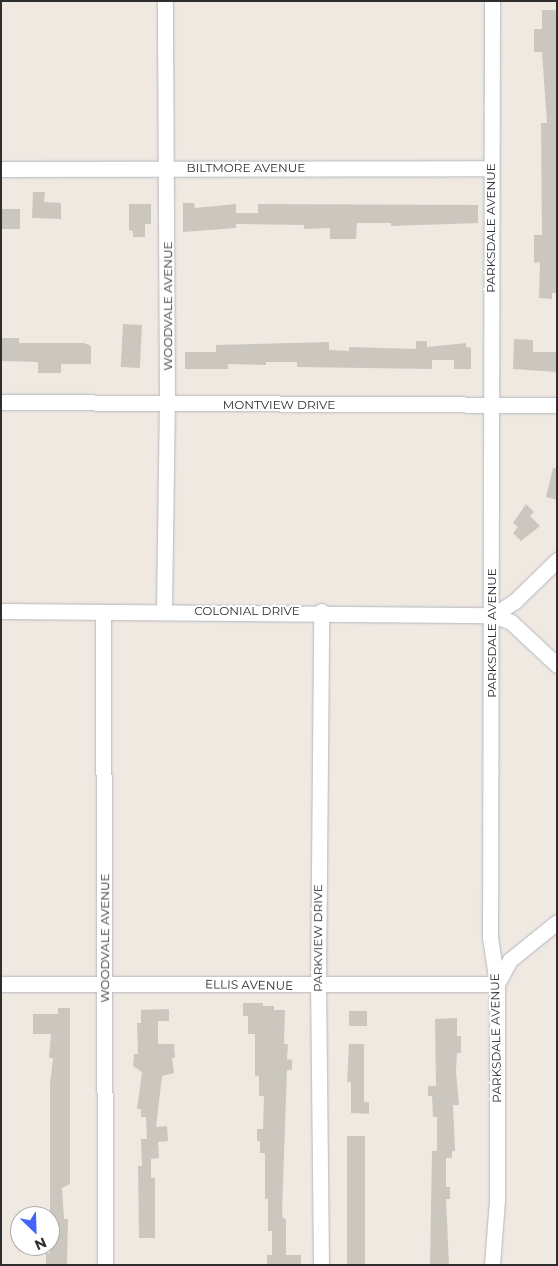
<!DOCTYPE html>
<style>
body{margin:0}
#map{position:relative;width:558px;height:1266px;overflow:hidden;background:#efe9e1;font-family:Montserrat,sans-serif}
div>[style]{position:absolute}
.building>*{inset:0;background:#cbc7bf;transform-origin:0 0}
.roads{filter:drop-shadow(0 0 1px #b4b7c1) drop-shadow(0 0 1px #b4b7c1)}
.minor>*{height:15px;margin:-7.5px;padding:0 7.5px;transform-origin:7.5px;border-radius:7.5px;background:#fff}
span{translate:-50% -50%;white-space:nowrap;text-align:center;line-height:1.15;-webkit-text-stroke:4px #fff;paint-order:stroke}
.street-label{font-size:12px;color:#2e2e2e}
.frame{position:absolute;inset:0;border:2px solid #2e2e2e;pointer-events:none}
.north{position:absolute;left:10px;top:1206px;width:50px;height:50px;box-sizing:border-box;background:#fff;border:1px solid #ababab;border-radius:50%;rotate:156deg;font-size:14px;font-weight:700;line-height:20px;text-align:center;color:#2e2e2e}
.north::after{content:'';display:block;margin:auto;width:18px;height:22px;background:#4264fb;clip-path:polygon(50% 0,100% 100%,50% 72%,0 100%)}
</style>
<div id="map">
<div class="building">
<div style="clip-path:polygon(542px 10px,557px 10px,557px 293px,552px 293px,552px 299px,539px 298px,540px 262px,534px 263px,534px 235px,542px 235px,541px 123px,547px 123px,542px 52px,534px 52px,534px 29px,542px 29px)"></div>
<div style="clip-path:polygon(33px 192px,45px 192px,44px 202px,61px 203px,61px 219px,32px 218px)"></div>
<div style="clip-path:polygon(183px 203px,194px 203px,195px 208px,236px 204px,236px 213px,258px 213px,258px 204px,478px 205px,478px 223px,391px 226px,391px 223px,357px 223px,356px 239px,330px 239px,330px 228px,304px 229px,304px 225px,236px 224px,236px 228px,183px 232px)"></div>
<div style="clip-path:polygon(129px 204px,151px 204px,151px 224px,145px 224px,145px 237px,133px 237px,133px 231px,129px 230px)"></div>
<div style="left:1px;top:209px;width:19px;height:20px"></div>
<div style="left:123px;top:324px;width:19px;height:43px;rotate:3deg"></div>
<div style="clip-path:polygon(1px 338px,19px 338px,19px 343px,84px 343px,91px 346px,91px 364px,61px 364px,61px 373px,38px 373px,38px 362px,1px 361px)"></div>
<div style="clip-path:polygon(514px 339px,533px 340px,533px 352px,557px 352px,557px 372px,513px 369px)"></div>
<div style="clip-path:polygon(416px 341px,427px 341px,427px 347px,466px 343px,466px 347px,471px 348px,471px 369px,454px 369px,454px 360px,432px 360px,432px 369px,297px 367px,297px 362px,266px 362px,266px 365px,228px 364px,228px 369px,185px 369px,185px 352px,216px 352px,216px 345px,329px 342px,329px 350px,349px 351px,349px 347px,416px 349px)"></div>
<div style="clip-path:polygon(553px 468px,557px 468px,557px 500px,546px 497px)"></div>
<div style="clip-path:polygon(526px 504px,534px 512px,530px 516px,540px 526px,521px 541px,513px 533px,518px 527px,513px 523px)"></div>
<div style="clip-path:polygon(243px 1003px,263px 1003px,263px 1006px,274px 1006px,274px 1010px,285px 1010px,284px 1044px,288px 1044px,287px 1059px,292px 1060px,292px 1070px,287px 1070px,282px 1212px,283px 1218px,286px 1219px,286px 1255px,301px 1255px,301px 1265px,267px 1265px,267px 1255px,272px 1255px,272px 1231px,268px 1231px,268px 1199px,265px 1199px,265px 1153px,260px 1153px,260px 1141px,257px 1141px,257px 1129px,263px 1129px,264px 1096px,259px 1096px,259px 1076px,255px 1076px,255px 1034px,248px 1034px,248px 1016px,243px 1016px)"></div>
<div style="clip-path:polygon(58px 1008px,70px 1008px,70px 1184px,62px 1188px,64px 1219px,68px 1219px,67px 1265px,46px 1265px,46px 1253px,50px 1253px,50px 1084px,53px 1058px,49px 1058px,51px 1034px,33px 1034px,33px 1014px,58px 1014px)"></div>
<div style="clip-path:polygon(169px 1009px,169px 1021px,158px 1021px,158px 1044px,174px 1044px,175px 1058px,172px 1058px,174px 1073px,162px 1076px,156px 1127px,167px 1126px,168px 1141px,158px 1142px,159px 1158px,151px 1159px,151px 1178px,155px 1178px,155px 1238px,139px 1238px,138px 1166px,142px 1166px,141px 1139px,147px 1139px,146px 1117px,141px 1117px,141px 1109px,137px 1109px,142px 1072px,133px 1066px,134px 1054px,138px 1054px,137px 1023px,141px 1023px,141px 1010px)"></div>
<div style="left:349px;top:1011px;width:18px;height:15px"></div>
<div style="clip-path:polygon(457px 1018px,457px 1036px,461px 1036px,461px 1053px,457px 1053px,456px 1071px,459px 1105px,453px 1105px,455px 1151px,452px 1151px,452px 1158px,446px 1158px,446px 1187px,450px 1187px,450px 1199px,446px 1199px,449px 1265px,430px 1265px,432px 1151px,437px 1151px,437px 1117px,433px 1117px,432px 1096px,428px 1096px,428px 1086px,436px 1086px,435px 1019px)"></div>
<div style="clip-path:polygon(349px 1044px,364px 1044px,364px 1102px,369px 1102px,369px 1114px,351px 1113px,351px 1082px,347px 1082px)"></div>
<div style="left:347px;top:1136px;width:18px;height:129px"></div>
</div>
<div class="roads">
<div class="minor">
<div style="left:492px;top:1px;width:936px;rotate:90.12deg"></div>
<div style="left:490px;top:937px;width:48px;rotate:81.5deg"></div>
<div style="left:497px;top:984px;width:216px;rotate:90deg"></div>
<div style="left:497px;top:1200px;width:65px;rotate:94.4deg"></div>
<div style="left:1px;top:169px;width:490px;rotate:-0.1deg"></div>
<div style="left:1px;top:402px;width:556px;rotate:0.31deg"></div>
<div style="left:164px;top:610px;width:205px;rotate:-89.2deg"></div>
<div style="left:167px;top:405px;width:404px;rotate:-90.3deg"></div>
<div style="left:1px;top:611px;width:492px;rotate:0.5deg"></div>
<div style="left:493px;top:615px;width:19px;rotate:21deg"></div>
<div style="left:511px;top:622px;width:63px;rotate:43.1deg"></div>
<div style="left:103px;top:612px;width:653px;rotate:89.82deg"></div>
<div style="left:493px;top:615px;width:26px;rotate:-32deg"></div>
<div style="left:515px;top:601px;width:59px;rotate:-44.3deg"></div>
<div style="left:1px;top:984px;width:496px"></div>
<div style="left:497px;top:984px;width:27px;rotate:-62deg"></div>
<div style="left:510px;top:960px;width:60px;rotate:-39deg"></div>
<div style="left:321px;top:1265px;width:279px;rotate:-90.6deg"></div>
<div style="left:318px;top:986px;width:375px;rotate:-89.5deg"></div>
</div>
</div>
<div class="street-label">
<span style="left:246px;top:168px">BILTMORE AVENUE</span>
<span style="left:491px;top:228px;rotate:-90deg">PARKSDALE AVENUE</span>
<span style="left:168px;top:306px;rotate:-90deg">WOODVALE AVENUE</span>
<span style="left:279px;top:405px">MONTVIEW DRIVE</span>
<span style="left:247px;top:611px">COLONIAL DRIVE</span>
<span style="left:492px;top:633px;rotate:-90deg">PARKSDALE AVENUE</span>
<span style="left:105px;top:938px;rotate:-90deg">WOODVALE AVENUE</span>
<span style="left:318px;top:938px;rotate:-90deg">PARKVIEW DRIVE</span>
<span style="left:249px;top:985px;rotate:1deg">ELLIS AVENUE</span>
<span style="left:496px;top:1038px;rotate:-91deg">PARKSDALE AVENUE</span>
</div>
<div class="frame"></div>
<div class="north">N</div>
</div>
